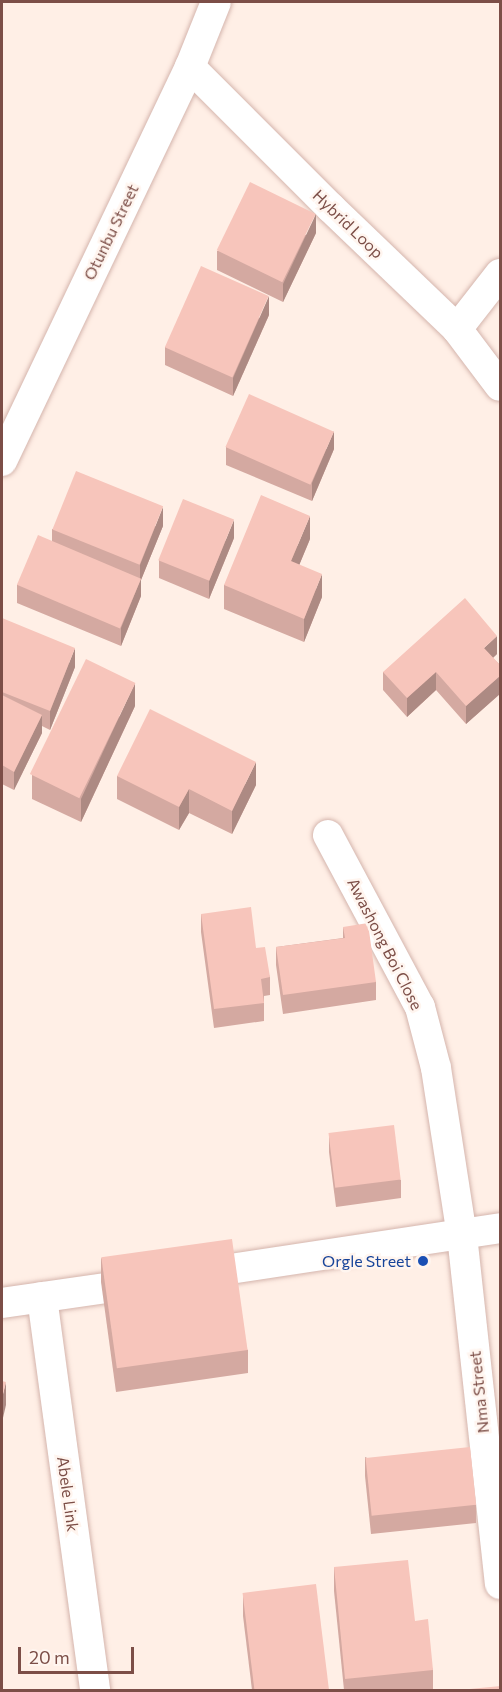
<!DOCTYPE html>
<style>
body{margin:0}
#map{position:relative;width:502px;height:1692px;overflow:hidden;background:#ffefe6;font-family:Commissioner,sans-serif}
div>[style]{position:absolute}
.roads{filter:drop-shadow(0 0 2px #d5b5ad) drop-shadow(0 0 2px #d5b5ad)}
.street>*{height:30px;margin:-15px;padding:0 15px;transform-origin:15px;border-radius:15px;background:#fff}
.wall>*{inset:0;background:#d4a9a1}
.shaded-wall>*{inset:0;background:#ad8a83}
.building>*{inset:0;background:#f7c5bb;transform-origin:0 0}
.dots>*{width:16px;height:16px;translate:-50% -50%;box-sizing:border-box;border:3px solid #fff5ef;border-radius:50%}
span{translate:-50% -50%;white-space:nowrap;text-align:center;line-height:1.15;-webkit-text-stroke:5px #fff5ef;paint-order:stroke}
.street-label{font-size:16px;color:#7c4e47}
.transit-label{font-size:16px;color:#164399}
.right{translate:-100% -50%;text-align:right}
.frame{position:absolute;inset:0;border:3px solid #7c4e47;pointer-events:none}
.scale{position:absolute;left:18px;top:1647px;width:116px;height:27px;box-sizing:border-box;border:3px solid #7c4e47;border-top:0;padding-left:8px;font-size:18px;line-height:21px;white-space:nowrap;color:#7c4e47;-webkit-text-stroke:4px #fff5ef;paint-order:stroke}
</style>
<div id="map">
<div class="roads">
<div class="street">
<div style="left:190px;top:67px;width:199px;rotate:45deg"></div>
<div style="left:331px;top:208px;width:175px;rotate:43.8deg"></div>
<div style="left:457px;top:329px;width:71px;rotate:53deg"></div>
<div style="left:457px;top:329px;width:70px;rotate:-52deg"></div>
<div style="left:2px;top:461px;width:437px;rotate:-64.5deg"></div>
<div style="left:190px;top:67px;width:70px;rotate:-68.2deg"></div>
<div style="left:328px;top:835px;width:195px;rotate:61.9deg"></div>
<div style="left:420px;top:1007px;width:63px;rotate:75.3deg"></div>
<div style="left:436px;top:1068px;width:169px;rotate:81.2deg"></div>
<div style="left:462px;top:1235px;width:351px;rotate:83.8deg"></div>
<div style="left:197px;top:1274px;width:306px;rotate:-8.6deg"></div>
<div style="left:42px;top:1297px;width:397px;rotate:82.3deg"></div>
<div style="left:2px;top:1303px;width:140px;rotate:-8.2deg"></div>
</div>
</div>
<div class="wall">
<div style="clip-path:polygon(316px 233px,283px 302px,217px 270px,217px 251px)"></div>
<div style="clip-path:polygon(269px 315px,233px 396px,165px 365px,165px 347px)"></div>
<div style="clip-path:polygon(226px 447px,334px 449px,312px 501px,226px 465px)"></div>
<div style="clip-path:polygon(163px 526px,141px 580px,141px 596px,121px 646px,17px 603px,17px 585px,52px 541px,52px 529px)"></div>
<div style="clip-path:polygon(234px 538px,209px 599px,159px 578px,159px 560px)"></div>
<div style="clip-path:polygon(310px 539px,299px 565px,322px 597px,304px 642px,224px 609px,224px 585px)"></div>
<div style="clip-path:polygon(2px 618px,75px 667px,50px 730px,42px 726px,42px 733px,14px 790px,2px 784px)"></div>
<div style="clip-path:polygon(497px 654px,493px 658px,501px 666px,501px 693px,466px 724px,436px 690px,407px 717px,383px 690px,383px 672px)"></div>
<div style="clip-path:polygon(135px 706px,81px 822px,32px 799px,32px 775px)"></div>
<div style="clip-path:polygon(117px 776px,256px 785px,232px 834px,189px 813px,179px 830px,117px 799px)"></div>
<div style="clip-path:polygon(201px 914px,256px 948px,270px 977px,270px 995px,264px 996px,264px 1021px,214px 1028px,201px 932px)"></div>
<div style="clip-path:polygon(343px 927px,376px 982px,376px 1000px,283px 1014px,276px 965px,276px 947px,343px 938px)"></div>
<div style="clip-path:polygon(329px 1134px,401px 1180px,401px 1198px,336px 1207px,329px 1152px)"></div>
<div style="clip-path:polygon(101px 1258px,248px 1350px,248px 1373px,116px 1392px,101px 1282px)"></div>
<div style="clip-path:polygon(365px 1457px,476px 1505px,476px 1523px,371px 1534px,365px 1476px)"></div>
<div style="clip-path:polygon(334px 1567px,415px 1621px,433px 1670px,433px 1690px,344px 1690px,334px 1591px)"></div>
<div style="clip-path:polygon(243px 1593px,329px 1690px,252px 1690px,243px 1616px)"></div>
</div>
<div class="shaded-wall">
<div style="clip-path:polygon(316px 214px,316px 233px,283px 302px,283px 284px)"></div>
<div style="clip-path:polygon(269px 296px,269px 315px,233px 396px,233px 378px)"></div>
<div style="clip-path:polygon(334px 431px,334px 449px,312px 501px,312px 483px)"></div>
<div style="clip-path:polygon(163px 507px,163px 526px,141px 580px,141px 596px,121px 646px,121px 628px,140px 581px,140px 565px)"></div>
<div style="clip-path:polygon(310px 516px,310px 539px,291px 585px,291px 561px)"></div>
<div style="clip-path:polygon(234px 520px,234px 538px,209px 599px,209px 581px)"></div>
<div style="clip-path:polygon(322px 574px,322px 597px,304px 642px,304px 619px)"></div>
<div style="clip-path:polygon(497px 636px,497px 654px,484px 666px,484px 648px)"></div>
<div style="clip-path:polygon(75px 648px,75px 667px,50px 730px,50px 711px)"></div>
<div style="clip-path:polygon(436px 672px,436px 690px,407px 717px,407px 698px)"></div>
<div style="clip-path:polygon(501px 675px,501px 693px,466px 724px,466px 706px)"></div>
<div style="clip-path:polygon(135px 683px,135px 706px,81px 822px,81px 799px)"></div>
<div style="clip-path:polygon(42px 715px,42px 733px,14px 790px,14px 772px)"></div>
<div style="clip-path:polygon(256px 762px,256px 785px,232px 834px,232px 811px)"></div>
<div style="clip-path:polygon(189px 789px,189px 813px,179px 830px,179px 807px)"></div>
<div style="clip-path:polygon(6px 1382px,6px 1405px,2px 1422px,2px 1398px)"></div>
</div>
<div class="building">
<div style="left:250px;top:182px;width:73px;height:76px;rotate:26deg"></div>
<div style="left:201px;top:266px;width:74px;height:89px;rotate:24deg"></div>
<div style="left:249px;top:394px;width:93px;height:58px;rotate:24deg"></div>
<div style="left:76px;top:471px;width:94px;height:63px;rotate:22deg"></div>
<div style="clip-path:polygon(261px 495px,310px 516px,291px 561px,322px 574px,304px 619px,224px 585px)"></div>
<div style="left:183px;top:499px;width:55px;height:66px;rotate:22deg"></div>
<div style="left:38px;top:535px;width:112px;height:54px;rotate:23deg"></div>
<div style="clip-path:polygon(465px 598px,497px 636px,484px 648px,501px 666px,501px 675px,466px 706px,436px 672px,407px 698px,383px 672px)"></div>
<div style="clip-path:polygon(2px 618px,75px 648px,50px 711px,2px 692px)"></div>
<div style="left:86px;top:659px;width:55px;height:128px;rotate:26deg"></div>
<div style="clip-path:polygon(2px 695px,42px 715px,14px 772px,2px 765px)"></div>
<div style="clip-path:polygon(150px 709px,256px 762px,232px 811px,189px 789px,179px 807px,117px 776px)"></div>
<div style="clip-path:polygon(251px 907px,256px 948px,265px 947px,270px 977px,261px 979px,264px 1003px,214px 1009px,201px 914px)"></div>
<div style="clip-path:polygon(368px 923px,376px 982px,283px 995px,276px 947px,345px 938px,343px 927px)"></div>
<div style="left:394px;top:1125px;width:55px;height:66px;rotate:83deg"></div>
<div style="left:232px;top:1239px;width:112px;height:132px;rotate:82deg"></div>
<div style="clip-path:polygon(2px 1381px,6px 1382px,2px 1398px)"></div>
<div style="left:470px;top:1447px;width:58px;height:105px;rotate:84deg"></div>
<div style="clip-path:polygon(408px 1560px,415px 1621px,428px 1619px,433px 1670px,345px 1679px,334px 1567px)"></div>
<div style="left:316px;top:1584px;width:107px;height:74px;rotate:83deg"></div>
<div style="clip-path:polygon(501px 1686px,501px 1690px,459px 1690px)"></div>
</div>
<div class="dots">
<div style="left:423px;top:1261px;background:#1a4fb4"></div>
</div>
<div class="street-label">
<span style="left:348px;top:224px;rotate:44deg">Hybrid Loop</span>
<span style="left:111px;top:232px;rotate:-64deg">Otunbu Street</span>
<span style="left:385px;top:944px;rotate:63deg">Awashong Boi Close</span>
<span style="left:479px;top:1392px;rotate:-96deg">Nma Street</span>
<span style="left:68px;top:1494px;rotate:82deg">Abele Link</span>
</div>
<div class="transit-label">
<span class="right" style="left:411px;top:1261px">Orgle Street</span>
</div>
<div class="frame"></div>
<div class="scale">20 m</div>
</div>
